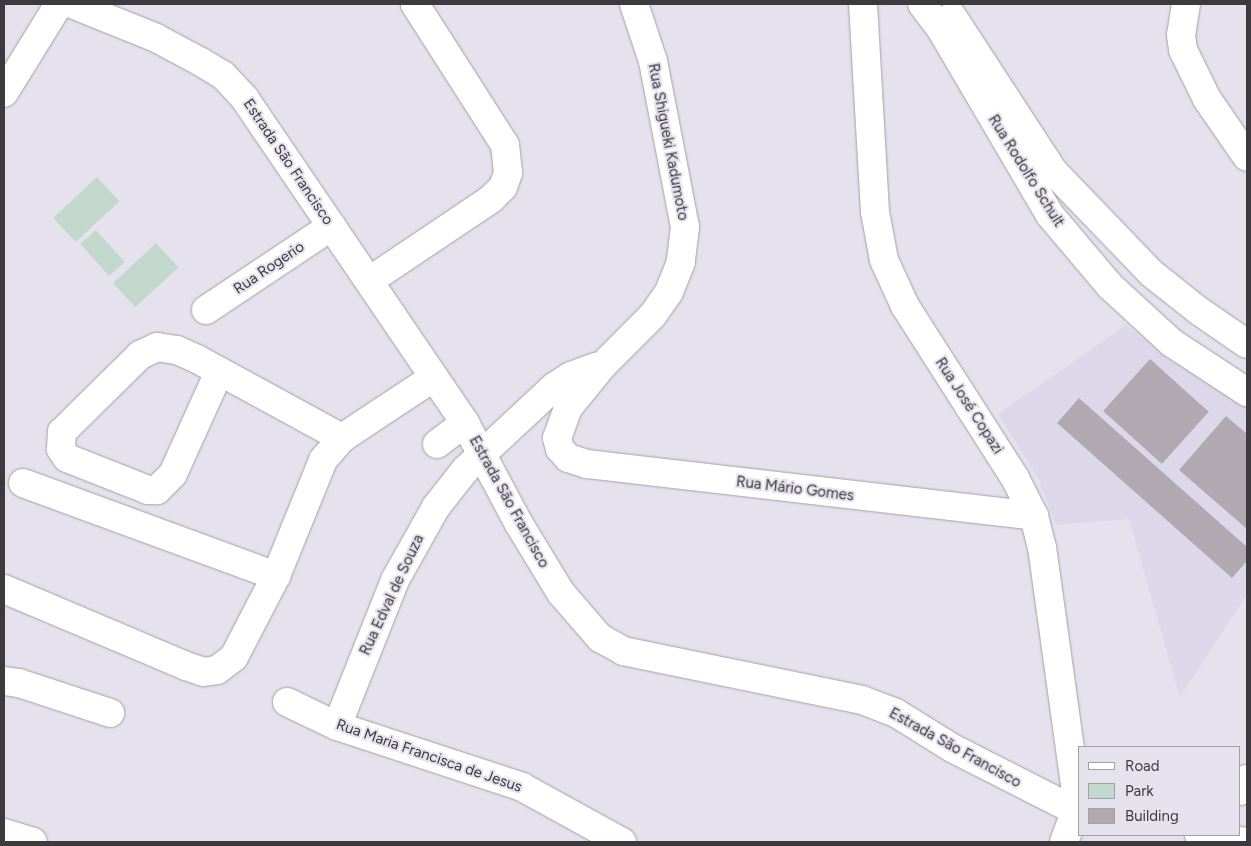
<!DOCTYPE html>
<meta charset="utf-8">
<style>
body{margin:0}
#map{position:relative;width:1251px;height:846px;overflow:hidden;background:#e6e2ed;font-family:Figtree,sans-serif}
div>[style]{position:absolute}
.built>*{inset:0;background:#ddd7ea}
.green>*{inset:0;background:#c3d8cc;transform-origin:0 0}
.building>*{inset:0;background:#b1a9b2;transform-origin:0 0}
.roads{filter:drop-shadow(0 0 1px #a3a0aa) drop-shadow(0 0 1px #a3a0aa)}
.minor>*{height:28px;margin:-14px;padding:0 14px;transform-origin:14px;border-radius:14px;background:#fff}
.major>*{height:28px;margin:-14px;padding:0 14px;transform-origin:14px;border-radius:14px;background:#fff}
span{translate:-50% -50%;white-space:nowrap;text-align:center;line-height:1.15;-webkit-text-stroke:4px #e6e2ed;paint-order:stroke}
.street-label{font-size:15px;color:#3c3a3f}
.frame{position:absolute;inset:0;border:5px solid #3c3a3f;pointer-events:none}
.legend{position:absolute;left:1078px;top:746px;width:162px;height:90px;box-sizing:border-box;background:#e6e2ed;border:1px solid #a29fa7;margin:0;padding:6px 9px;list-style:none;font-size:15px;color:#3c3a3f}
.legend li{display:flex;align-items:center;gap:10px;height:25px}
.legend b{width:25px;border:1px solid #a29fa7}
</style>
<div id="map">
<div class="built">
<div style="clip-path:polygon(1126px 325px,1170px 360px,1247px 408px,1247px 594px,1180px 697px,1129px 519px,1056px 525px,1038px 478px,998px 414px)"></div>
</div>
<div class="green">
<div style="left:97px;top:177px;width:33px;height:60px;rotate:47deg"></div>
<div style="left:96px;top:230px;width:43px;height:21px;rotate:48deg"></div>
<div style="left:156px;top:243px;width:33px;height:59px;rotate:47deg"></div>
</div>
<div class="building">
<div style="left:1150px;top:359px;width:79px;height:70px;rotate:42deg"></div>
<div style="clip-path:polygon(1079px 398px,1247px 547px,1247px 561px,1232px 578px,1057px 423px)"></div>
<div style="clip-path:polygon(1226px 416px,1247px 434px,1247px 529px,1179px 470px)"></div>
</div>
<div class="roads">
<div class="minor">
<div style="left:634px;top:4px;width:60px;rotate:71.6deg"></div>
<div style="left:653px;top:61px;width:169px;rotate:79.1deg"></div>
<div style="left:685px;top:227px;width:35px;rotate:97deg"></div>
<div style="left:681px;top:262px;width:32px;rotate:112deg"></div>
<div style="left:669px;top:292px;width:29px;rotate:125deg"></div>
<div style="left:652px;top:316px;width:69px;rotate:135deg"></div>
<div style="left:603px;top:365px;width:55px;rotate:129.1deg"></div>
<div style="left:568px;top:408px;width:32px;rotate:110deg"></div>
<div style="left:557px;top:438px;width:11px;rotate:75deg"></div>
<div style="left:560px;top:449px;width:12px;rotate:48deg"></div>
<div style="left:568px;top:458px;width:20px;rotate:18deg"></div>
<div style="left:587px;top:464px;width:450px;rotate:6.6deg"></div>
<div style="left:863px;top:4px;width:208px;rotate:86.7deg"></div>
<div style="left:875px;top:212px;width:49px;rotate:79.4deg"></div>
<div style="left:884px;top:260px;width:51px;rotate:65.5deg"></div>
<div style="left:905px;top:306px;width:204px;rotate:57.4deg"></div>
<div style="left:1015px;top:478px;width:42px;rotate:63.4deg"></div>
<div style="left:1034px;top:516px;width:32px;rotate:76deg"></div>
<div style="left:1042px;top:547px;width:240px;rotate:82.1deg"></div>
<div style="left:1075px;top:785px;width:27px;rotate:90deg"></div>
<div style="left:1075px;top:812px;width:32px;rotate:110deg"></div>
<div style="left:922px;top:4px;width:34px;rotate:53deg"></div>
<div style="left:942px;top:31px;width:213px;rotate:59.6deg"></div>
<div style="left:1050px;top:215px;width:93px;rotate:49.8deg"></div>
<div style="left:1110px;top:286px;width:84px;rotate:42.6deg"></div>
<div style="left:1172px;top:343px;width:90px;rotate:33.2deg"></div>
<div style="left:1186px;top:4px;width:31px;rotate:99deg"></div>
<div style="left:1181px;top:35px;width:15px;rotate:82deg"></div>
<div style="left:1183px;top:50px;width:55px;rotate:63.9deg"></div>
<div style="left:1207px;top:99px;width:70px;rotate:55.4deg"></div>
<div style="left:952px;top:16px;width:185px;rotate:56.9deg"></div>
<div style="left:1053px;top:171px;width:141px;rotate:46.1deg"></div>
<div style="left:1151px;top:273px;width:61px;rotate:38.4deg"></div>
<div style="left:1199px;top:311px;width:58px;rotate:34.5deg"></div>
<div style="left:4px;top:93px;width:105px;rotate:-58.3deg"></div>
<div style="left:369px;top:281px;width:147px;rotate:-33.9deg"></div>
<div style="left:491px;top:199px;width:17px;rotate:-45deg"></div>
<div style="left:503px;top:187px;width:15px;rotate:-70deg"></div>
<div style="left:508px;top:173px;width:28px;rotate:-96deg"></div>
<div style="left:505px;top:145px;width:167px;rotate:-122.6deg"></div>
<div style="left:206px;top:310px;width:151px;rotate:-33.7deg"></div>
<div style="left:219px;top:372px;width:112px;rotate:114.3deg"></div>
<div style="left:173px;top:474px;width:23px;rotate:135deg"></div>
<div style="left:157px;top:490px;width:9px;rotate:180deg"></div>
<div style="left:148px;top:490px;width:87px;rotate:-158.4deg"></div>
<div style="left:67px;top:458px;width:11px;rotate:-124deg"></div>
<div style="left:61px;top:449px;width:17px;rotate:-87deg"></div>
<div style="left:62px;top:432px;width:110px;rotate:-44.6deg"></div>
<div style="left:140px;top:355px;width:19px;rotate:-25deg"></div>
<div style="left:157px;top:347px;width:20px;rotate:9deg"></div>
<div style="left:177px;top:350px;width:22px;rotate:24deg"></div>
<div style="left:197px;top:359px;width:165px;rotate:28.6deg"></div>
<div style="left:437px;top:444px;width:35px;rotate:-37deg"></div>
<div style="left:23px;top:483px;width:270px;rotate:20.2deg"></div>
<div style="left:4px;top:589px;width:198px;rotate:22.9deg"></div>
<div style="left:186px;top:666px;width:18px;rotate:19deg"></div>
<div style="left:203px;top:672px;width:14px;rotate:-8deg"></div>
<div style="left:217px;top:670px;width:21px;rotate:-37deg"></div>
<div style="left:234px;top:657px;width:91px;rotate:-62.6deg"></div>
<div style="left:276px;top:576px;width:125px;rotate:-67.9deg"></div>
<div style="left:323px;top:460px;width:29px;rotate:-49deg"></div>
<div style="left:342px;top:438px;width:110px;rotate:-33.5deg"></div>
<div style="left:4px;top:681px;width:15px;rotate:8deg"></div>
<div style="left:19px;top:683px;width:96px;rotate:18.2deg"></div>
<div style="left:287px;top:702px;width:55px;rotate:25.6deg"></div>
<div style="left:337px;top:726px;width:195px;rotate:18.2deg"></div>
<div style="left:522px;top:787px;width:114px;rotate:28.8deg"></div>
<div style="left:337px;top:726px;width:157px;rotate:-68.3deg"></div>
<div style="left:395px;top:580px;width:84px;rotate:-60.7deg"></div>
<div style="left:436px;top:507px;width:47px;rotate:-51.9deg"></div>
<div style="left:465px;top:470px;width:122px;rotate:-43deg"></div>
<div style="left:554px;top:387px;width:20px;rotate:-33deg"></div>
<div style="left:571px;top:376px;width:27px;rotate:-20deg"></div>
<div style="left:1240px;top:791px;width:14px;rotate:-60deg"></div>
<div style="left:4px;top:833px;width:30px;rotate:17deg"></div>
</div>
<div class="major">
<div style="left:72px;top:4px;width:91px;rotate:22deg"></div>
<div style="left:156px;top:38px;width:51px;rotate:28.1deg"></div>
<div style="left:201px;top:62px;width:26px;rotate:31deg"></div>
<div style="left:223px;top:75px;width:33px;rotate:47deg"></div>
<div style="left:245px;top:99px;width:392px;rotate:55.8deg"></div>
<div style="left:465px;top:423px;width:115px;rotate:61.9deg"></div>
<div style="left:519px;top:524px;width:81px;rotate:58.7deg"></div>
<div style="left:561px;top:593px;width:60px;rotate:49.1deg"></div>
<div style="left:600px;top:638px;width:26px;rotate:29deg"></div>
<div style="left:623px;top:651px;width:244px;rotate:11.6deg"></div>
<div style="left:862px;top:700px;width:36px;rotate:21deg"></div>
<div style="left:896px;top:713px;width:66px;rotate:32deg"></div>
<div style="left:952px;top:748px;width:144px;rotate:26.9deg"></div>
<div style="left:1199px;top:835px;width:49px;rotate:8.3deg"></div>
</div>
</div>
<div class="street-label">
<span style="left:668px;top:142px;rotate:79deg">Rua Shigueki Kadumoto</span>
<span style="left:288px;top:162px;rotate:56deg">Estrada São Francisco</span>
<span style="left:1026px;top:171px;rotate:58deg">Rua Rodolfo Schult</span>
<span style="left:269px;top:268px;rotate:-34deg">Rua Rogerio</span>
<span style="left:969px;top:406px;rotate:57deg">Rua José Copazi</span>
<span style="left:795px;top:489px;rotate:7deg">Rua Mário Gomes</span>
<span style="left:509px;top:502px;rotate:61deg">Estrada São Francisco</span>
<span style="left:392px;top:595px;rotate:-65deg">Rua Edval de Souza</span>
<span style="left:955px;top:748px;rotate:29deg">Estrada São Francisco</span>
<span style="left:429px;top:756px;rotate:19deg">Rua Maria Francisca de Jesus</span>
</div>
<div class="frame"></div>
<ul class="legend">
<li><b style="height:6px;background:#fff"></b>Road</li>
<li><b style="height:14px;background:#c3d8cc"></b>Park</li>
<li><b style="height:14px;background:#b1a9b2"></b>Building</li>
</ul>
</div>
